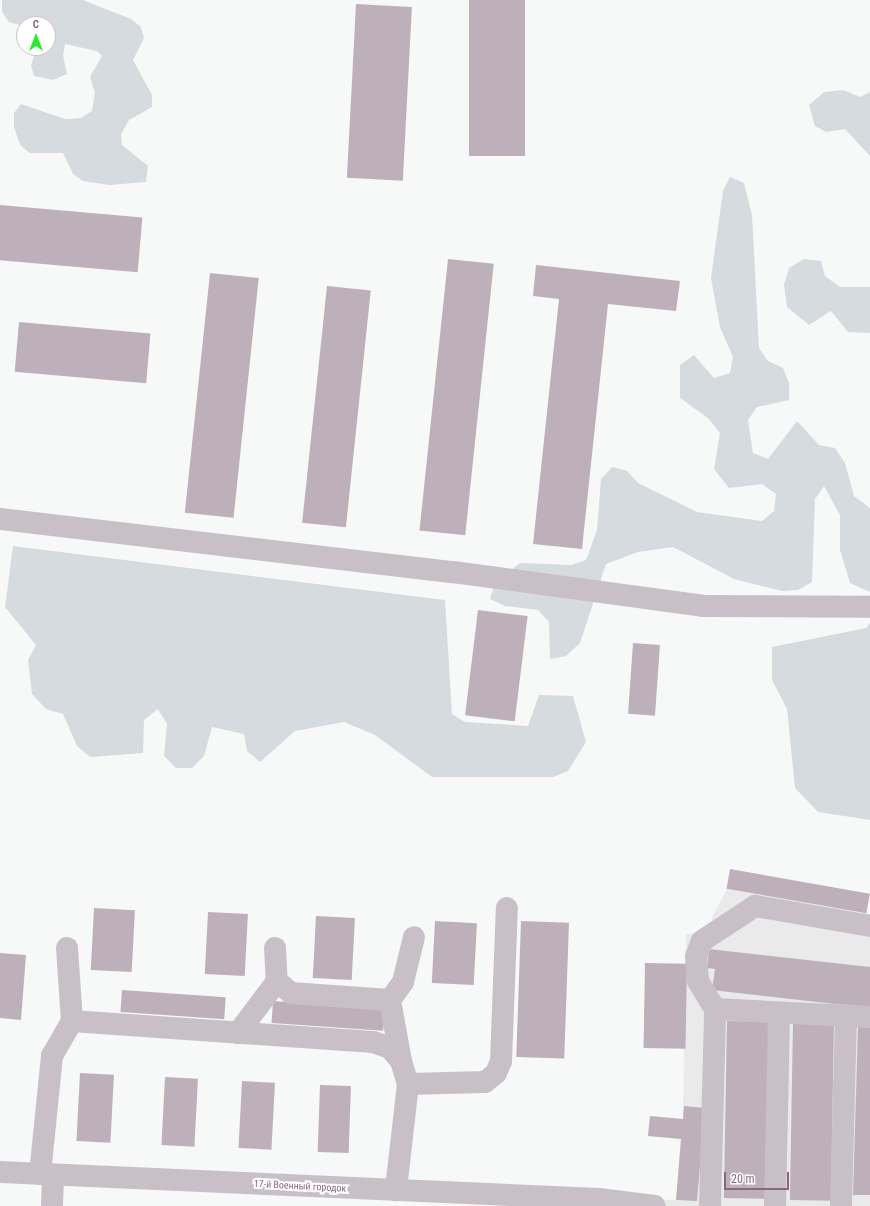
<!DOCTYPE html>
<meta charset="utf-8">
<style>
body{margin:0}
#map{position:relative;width:870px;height:1206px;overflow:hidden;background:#f7f9f9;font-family:"Roboto Condensed",sans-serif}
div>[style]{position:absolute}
.built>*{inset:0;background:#eaeaeb}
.green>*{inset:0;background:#d6dbdf}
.building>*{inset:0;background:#beb0bb;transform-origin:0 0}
.minor>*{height:22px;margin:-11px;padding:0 11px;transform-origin:11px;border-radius:11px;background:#c9c0c7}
span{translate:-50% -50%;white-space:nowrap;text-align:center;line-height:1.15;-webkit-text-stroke:4px #fff;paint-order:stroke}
.street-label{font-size:10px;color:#896781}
.north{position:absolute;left:16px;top:16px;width:40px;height:40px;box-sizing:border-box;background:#fff;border:1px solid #d0c2cd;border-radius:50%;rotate:0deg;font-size:11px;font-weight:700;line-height:16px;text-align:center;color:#896781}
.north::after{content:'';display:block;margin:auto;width:14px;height:18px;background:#23ed27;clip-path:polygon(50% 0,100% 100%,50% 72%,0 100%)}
.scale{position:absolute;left:724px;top:1172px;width:65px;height:18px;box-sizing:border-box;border:2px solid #896781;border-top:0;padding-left:5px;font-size:12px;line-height:14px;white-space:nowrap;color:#896781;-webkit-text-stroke:3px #fff;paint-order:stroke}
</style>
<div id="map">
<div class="built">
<div style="clip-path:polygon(727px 889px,870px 914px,870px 1206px,620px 1206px,620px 1198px,676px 1200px,681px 1139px,648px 1136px,650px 1116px,683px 1119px,686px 934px,712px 933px,712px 917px)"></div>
</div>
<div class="green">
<div style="clip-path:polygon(2px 0,83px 0,131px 19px,141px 27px,144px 38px,133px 60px,152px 95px,152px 107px,129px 120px,121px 134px,122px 145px,148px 166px,146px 182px,109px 185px,83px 181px,73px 174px,63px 153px,30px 153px,20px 145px,14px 127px,14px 113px,21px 104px,65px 119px,81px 118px,92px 111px,95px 93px,90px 77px,102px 56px,97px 51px,65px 44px,63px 55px,67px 74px,53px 80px,34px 76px,31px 65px,37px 48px,48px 48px,48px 24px,24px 26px,9px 22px,2px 12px)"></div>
<div style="clip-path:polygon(843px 90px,860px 97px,870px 92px,870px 156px,845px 129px,826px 132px,815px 126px,809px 105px,824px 92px)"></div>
<div style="clip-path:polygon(730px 177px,744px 183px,752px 215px,759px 348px,768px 361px,783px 368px,789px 383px,789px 400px,757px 407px,748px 420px,753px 453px,768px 459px,797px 421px,819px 445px,835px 448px,845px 463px,854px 496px,870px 508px,870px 592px,850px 583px,840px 550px,840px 515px,824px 486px,815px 499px,812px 582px,798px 590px,782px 591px,734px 579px,673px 547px,638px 552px,606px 564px,580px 643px,566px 656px,550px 659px,549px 622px,538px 610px,505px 606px,490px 599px,495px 583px,520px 563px,571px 565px,586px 560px,597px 530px,601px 479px,612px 467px,627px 471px,638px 483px,697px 512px,762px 521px,774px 511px,776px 494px,762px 484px,729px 488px,714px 469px,720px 433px,708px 418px,680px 398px,680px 365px,694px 355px,714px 378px,730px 373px,733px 357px,720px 327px,711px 278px,723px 191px)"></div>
<div style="clip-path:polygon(804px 259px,821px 261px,825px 276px,840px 287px,870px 287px,870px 333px,848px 332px,831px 311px,809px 325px,787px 307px,784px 285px,789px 268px)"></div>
<div style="clip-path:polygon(13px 546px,445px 600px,452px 714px,465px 722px,528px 726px,539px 695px,573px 696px,586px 742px,568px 771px,553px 777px,432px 777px,375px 735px,344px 722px,295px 731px,260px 762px,247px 751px,244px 734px,212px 727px,204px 756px,192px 768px,176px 768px,164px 756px,167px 724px,158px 709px,144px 720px,143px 753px,90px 757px,77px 746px,63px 714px,46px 709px,32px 694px,28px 660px,36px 645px,5px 607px)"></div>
<div style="clip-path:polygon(870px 623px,870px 820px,818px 812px,795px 788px,787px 709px,772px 680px,772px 647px,866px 628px)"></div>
</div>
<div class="building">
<div style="left:469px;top:0;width:56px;height:156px"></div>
<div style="left:356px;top:4px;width:56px;height:174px;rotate:3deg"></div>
<div style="left:0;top:205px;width:143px;height:55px;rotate:5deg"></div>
<div style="left:448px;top:259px;width:46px;height:273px;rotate:6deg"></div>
<div style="clip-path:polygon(536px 265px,680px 281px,676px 311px,608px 304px,582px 549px,533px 544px,559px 299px,533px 296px)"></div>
<div style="left:210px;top:273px;width:49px;height:241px;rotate:6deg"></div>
<div style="left:327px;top:286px;width:44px;height:238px;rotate:6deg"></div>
<div style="left:19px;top:322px;width:132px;height:50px;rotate:5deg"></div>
<div style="left:478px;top:610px;width:50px;height:106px;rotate:7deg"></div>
<div style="left:633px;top:643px;width:27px;height:71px;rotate:4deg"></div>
<div style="left:730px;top:869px;width:142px;height:20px;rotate:10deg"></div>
<div style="left:94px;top:908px;width:41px;height:62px;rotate:3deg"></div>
<div style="left:208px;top:912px;width:40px;height:62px;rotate:3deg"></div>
<div style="left:316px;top:916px;width:39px;height:62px;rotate:3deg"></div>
<div style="left:435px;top:921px;width:42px;height:62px;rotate:3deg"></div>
<div style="left:521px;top:921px;width:48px;height:136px;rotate:2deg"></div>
<div style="clip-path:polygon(709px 949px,870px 967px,870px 1008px,712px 990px,715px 969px,707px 968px)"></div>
<div style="clip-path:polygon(0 953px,26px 955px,21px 1020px,0 1018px)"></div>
<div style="left:645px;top:963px;width:42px;height:85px;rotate:1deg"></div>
<div style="left:122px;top:990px;width:104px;height:22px;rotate:4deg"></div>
<div style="left:273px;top:1001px;width:112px;height:22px;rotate:4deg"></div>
<div style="left:727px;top:1021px;width:42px;height:177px;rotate:1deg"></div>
<div style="left:793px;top:1022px;width:41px;height:178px;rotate:1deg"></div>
<div style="clip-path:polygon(858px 1026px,870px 1026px,870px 1195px,853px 1195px)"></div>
<div style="left:80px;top:1073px;width:34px;height:68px;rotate:3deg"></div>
<div style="left:165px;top:1077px;width:33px;height:68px;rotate:3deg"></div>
<div style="left:242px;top:1081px;width:33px;height:67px;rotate:3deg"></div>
<div style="left:320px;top:1085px;width:31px;height:67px;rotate:2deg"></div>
<div style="clip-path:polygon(684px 1106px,705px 1108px,697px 1201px,676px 1200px,681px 1139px,648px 1136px,650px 1116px,683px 1119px)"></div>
</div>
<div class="minor">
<div style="left:0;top:519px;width:456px;rotate:6.7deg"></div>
<div style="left:453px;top:572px;width:252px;rotate:7.7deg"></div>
<div style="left:703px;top:606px;width:167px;rotate:0.3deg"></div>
<div style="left:870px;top:926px;width:117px;rotate:-170.1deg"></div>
<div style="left:755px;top:906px;width:64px;rotate:146.6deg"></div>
<div style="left:702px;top:941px;width:17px;rotate:111deg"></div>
<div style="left:696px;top:957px;width:24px;rotate:85deg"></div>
<div style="left:698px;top:981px;width:33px;rotate:59deg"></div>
<div style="left:715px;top:1009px;width:155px;rotate:3deg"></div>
<div style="left:67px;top:948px;width:73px;rotate:86.1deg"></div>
<div style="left:72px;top:1021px;width:302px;rotate:4deg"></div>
<div style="left:373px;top:1042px;width:18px;rotate:19deg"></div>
<div style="left:390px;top:1048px;width:17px;rotate:50deg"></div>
<div style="left:401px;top:1061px;width:24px;rotate:73deg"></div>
<div style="left:408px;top:1084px;width:107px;rotate:96.5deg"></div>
<div style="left:275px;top:948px;width:33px;rotate:87deg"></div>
<div style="left:277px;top:981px;width:18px;rotate:41deg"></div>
<div style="left:291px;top:993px;width:99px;rotate:4deg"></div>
<div style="left:390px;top:1000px;width:62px;rotate:79.8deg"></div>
<div style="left:390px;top:1000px;width:22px;rotate:-54deg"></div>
<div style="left:403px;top:982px;width:46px;rotate:-76.3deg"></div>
<div style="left:238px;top:1033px;width:65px;rotate:-53.1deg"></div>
<div style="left:408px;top:1084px;width:77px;rotate:-1.5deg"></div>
<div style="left:485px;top:1082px;width:14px;rotate:-39deg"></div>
<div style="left:496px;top:1073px;width:13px;rotate:-67deg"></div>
<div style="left:501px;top:1061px;width:153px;rotate:-87.8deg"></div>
<div style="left:0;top:1172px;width:600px;rotate:2.58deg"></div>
<div style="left:599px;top:1199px;width:56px;rotate:7.1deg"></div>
<div style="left:40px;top:1174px;width:119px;rotate:-84.2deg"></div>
<div style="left:52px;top:1056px;width:40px;rotate:-60.3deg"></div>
<div style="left:52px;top:1206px;width:31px;rotate:-88deg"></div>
<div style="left:710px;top:1206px;width:197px;rotate:-88.5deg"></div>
<div style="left:775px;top:1206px;width:193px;rotate:-88.8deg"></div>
<div style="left:841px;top:1206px;width:191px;rotate:-88.5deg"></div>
</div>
<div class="street-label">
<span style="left:300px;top:1186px;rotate:3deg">17-й Военный городок</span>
</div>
<div class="north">С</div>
<div class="scale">20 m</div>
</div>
